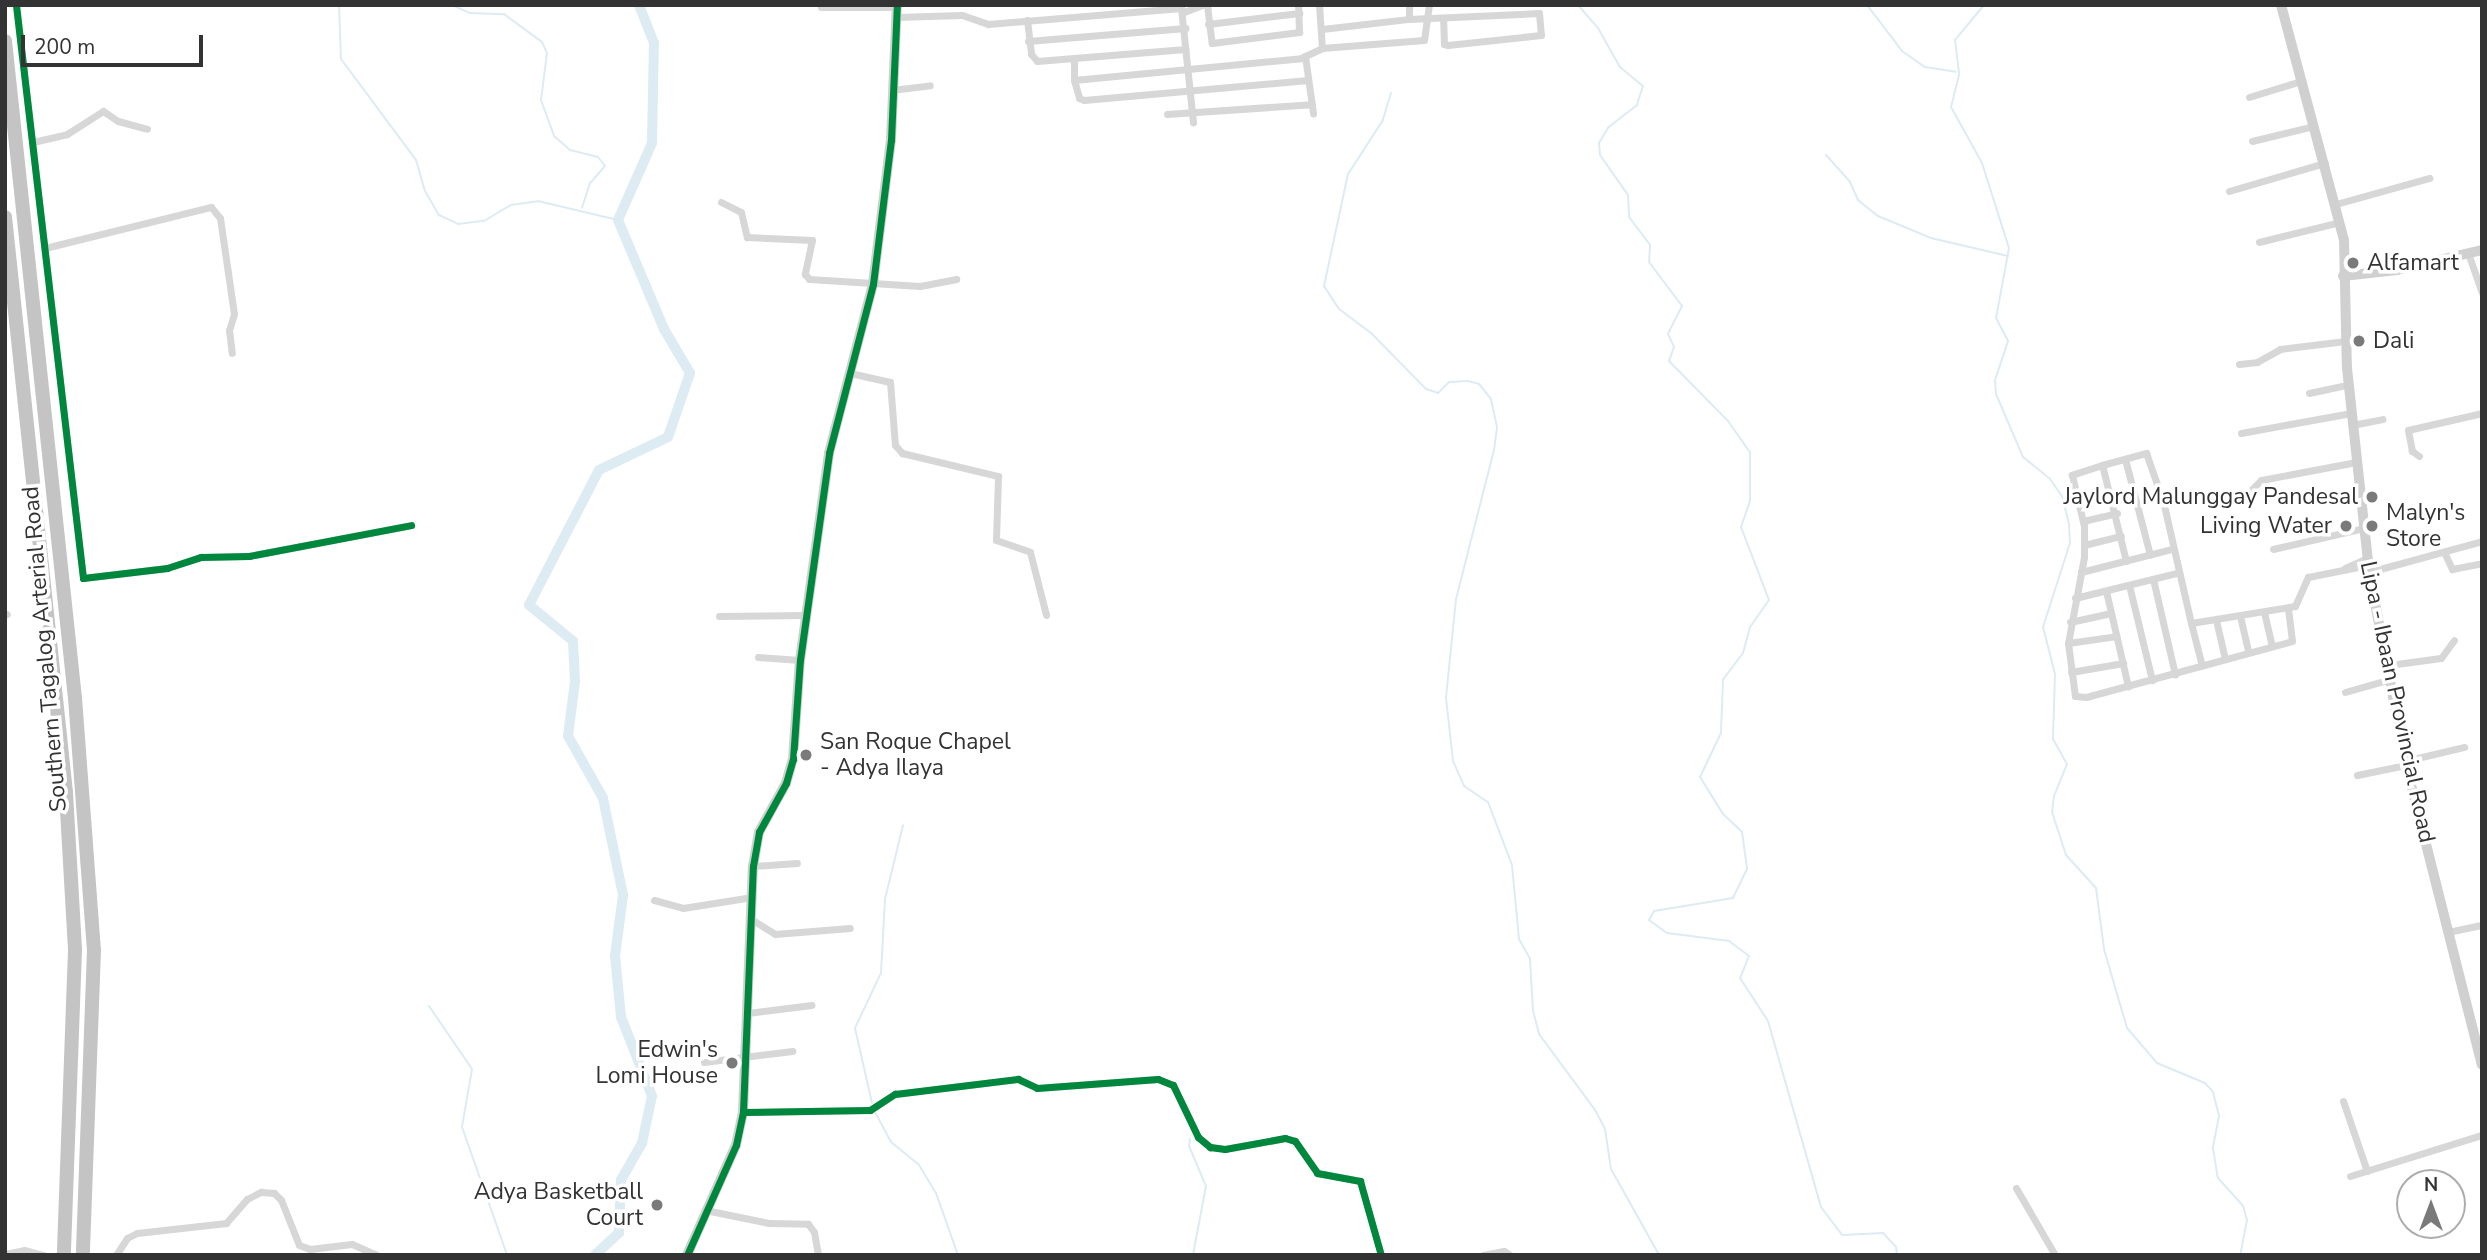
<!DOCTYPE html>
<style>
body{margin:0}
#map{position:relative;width:2487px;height:1260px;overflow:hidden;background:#fff;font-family:"Nunito Sans",sans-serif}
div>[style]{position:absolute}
.stream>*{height:2px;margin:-1px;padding:0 1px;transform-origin:1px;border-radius:1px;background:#ddebf3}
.river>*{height:10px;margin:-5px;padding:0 5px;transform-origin:5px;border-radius:5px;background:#ddebf3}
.street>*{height:7px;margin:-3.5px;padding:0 3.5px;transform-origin:3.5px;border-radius:3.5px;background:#d7d7d7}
.secondary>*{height:10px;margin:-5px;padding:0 5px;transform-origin:5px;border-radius:5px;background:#d0d0d0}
.highway>*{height:14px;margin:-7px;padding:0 7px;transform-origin:7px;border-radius:7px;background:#c4c4c4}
.cycleway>*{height:7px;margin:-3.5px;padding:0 3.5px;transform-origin:3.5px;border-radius:3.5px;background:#00873e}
.dots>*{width:19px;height:19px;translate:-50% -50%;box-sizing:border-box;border:4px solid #fff;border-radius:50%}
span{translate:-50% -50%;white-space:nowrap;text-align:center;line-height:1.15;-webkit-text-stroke:7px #fff;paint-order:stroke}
.poi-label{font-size:23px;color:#333}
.left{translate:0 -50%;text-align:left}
.right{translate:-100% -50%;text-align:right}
.street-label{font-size:23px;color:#333}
.frame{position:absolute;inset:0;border:7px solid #333;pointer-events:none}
.north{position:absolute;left:2396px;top:1169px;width:70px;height:70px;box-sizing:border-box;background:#fff;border:2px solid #adadad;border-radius:50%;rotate:0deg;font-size:19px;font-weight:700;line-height:28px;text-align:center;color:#333}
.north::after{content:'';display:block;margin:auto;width:24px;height:32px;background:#7a7a7a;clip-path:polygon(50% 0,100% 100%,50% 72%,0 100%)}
.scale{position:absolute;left:21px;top:35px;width:182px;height:32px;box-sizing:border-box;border:4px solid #333;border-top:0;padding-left:9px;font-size:21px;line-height:24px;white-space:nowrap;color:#333;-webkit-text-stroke:5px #fff;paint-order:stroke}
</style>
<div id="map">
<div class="stream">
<div style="left:339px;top:5px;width:54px;rotate:87.9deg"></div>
<div style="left:341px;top:59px;width:126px;rotate:53.4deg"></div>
<div style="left:416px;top:160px;width:32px;rotate:74deg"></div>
<div style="left:425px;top:191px;width:28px;rotate:60deg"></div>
<div style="left:439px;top:215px;width:21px;rotate:25deg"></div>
<div style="left:458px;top:224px;width:26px;rotate:-7deg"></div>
<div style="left:484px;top:221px;width:31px;rotate:-31deg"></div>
<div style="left:511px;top:205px;width:27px;rotate:-8deg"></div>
<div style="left:538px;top:201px;width:82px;rotate:13.4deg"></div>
<div style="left:452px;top:5px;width:20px;rotate:24deg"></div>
<div style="left:470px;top:13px;width:34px;rotate:2deg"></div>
<div style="left:504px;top:14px;width:47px;rotate:36.4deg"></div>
<div style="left:542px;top:42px;width:12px;rotate:66deg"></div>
<div style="left:547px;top:53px;width:47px;rotate:97.3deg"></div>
<div style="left:541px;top:100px;width:38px;rotate:70deg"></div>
<div style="left:554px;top:136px;width:21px;rotate:41deg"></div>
<div style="left:570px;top:150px;width:29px;rotate:14deg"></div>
<div style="left:598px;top:157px;width:11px;rotate:52deg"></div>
<div style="left:605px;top:166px;width:23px;rotate:131deg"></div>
<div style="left:590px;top:183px;width:26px;rotate:108deg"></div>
<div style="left:1578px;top:5px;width:30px;rotate:49deg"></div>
<div style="left:1598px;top:28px;width:45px;rotate:60.6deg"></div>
<div style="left:1620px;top:67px;width:30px;rotate:40deg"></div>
<div style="left:1643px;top:86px;width:20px;rotate:108deg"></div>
<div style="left:1637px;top:105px;width:37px;rotate:142deg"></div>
<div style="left:1608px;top:128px;width:17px;rotate:121deg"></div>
<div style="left:1599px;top:143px;width:12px;rotate:85deg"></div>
<div style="left:1600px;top:155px;width:49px;rotate:55deg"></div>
<div style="left:1628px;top:195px;width:22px;rotate:87deg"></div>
<div style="left:1629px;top:217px;width:35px;rotate:53deg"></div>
<div style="left:1650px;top:245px;width:17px;rotate:93deg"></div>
<div style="left:1649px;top:262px;width:55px;rotate:53.1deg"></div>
<div style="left:1682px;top:306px;width:31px;rotate:117deg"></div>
<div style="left:1668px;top:334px;width:14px;rotate:65deg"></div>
<div style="left:1674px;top:347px;width:15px;rotate:110deg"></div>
<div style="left:1669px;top:361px;width:84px;rotate:45.5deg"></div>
<div style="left:1728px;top:421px;width:39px;rotate:55deg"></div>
<div style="left:1750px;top:453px;width:48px;rotate:90deg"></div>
<div style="left:1750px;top:501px;width:28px;rotate:109deg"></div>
<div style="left:1741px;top:527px;width:78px;rotate:69deg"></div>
<div style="left:1769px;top:600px;width:33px;rotate:125deg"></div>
<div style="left:1750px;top:627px;width:27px;rotate:105deg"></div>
<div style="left:1743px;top:653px;width:34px;rotate:127deg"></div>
<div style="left:1723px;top:680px;width:53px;rotate:92.2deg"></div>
<div style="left:1721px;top:733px;width:49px;rotate:115.5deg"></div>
<div style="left:1700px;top:777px;width:44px;rotate:58.1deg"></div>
<div style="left:1723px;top:814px;width:26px;rotate:43deg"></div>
<div style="left:1742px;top:832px;width:37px;rotate:82deg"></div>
<div style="left:1747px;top:869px;width:32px;rotate:116deg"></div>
<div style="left:1733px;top:898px;width:80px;rotate:170.7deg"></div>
<div style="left:1654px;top:911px;width:10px;rotate:119deg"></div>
<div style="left:1649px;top:920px;width:22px;rotate:36deg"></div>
<div style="left:1667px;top:933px;width:63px;rotate:7.4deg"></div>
<div style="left:1729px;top:941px;width:25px;rotate:37deg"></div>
<div style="left:1749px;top:956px;width:24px;rotate:112deg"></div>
<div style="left:1740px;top:978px;width:51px;rotate:56.9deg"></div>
<div style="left:1768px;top:1021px;width:193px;rotate:74.1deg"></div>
<div style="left:1821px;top:1207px;width:35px;rotate:53deg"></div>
<div style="left:1842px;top:1235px;width:41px;rotate:-2.8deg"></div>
<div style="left:1883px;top:1233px;width:19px;rotate:47deg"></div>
<div style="left:1896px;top:1247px;width:8px;rotate:83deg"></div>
<div style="left:1867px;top:5px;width:58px;rotate:52.7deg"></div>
<div style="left:1902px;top:51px;width:28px;rotate:35deg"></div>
<div style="left:1925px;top:67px;width:31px;rotate:9deg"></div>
<div style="left:1984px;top:5px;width:45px;rotate:129.6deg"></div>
<div style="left:1955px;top:40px;width:35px;rotate:83deg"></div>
<div style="left:1959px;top:75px;width:33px;rotate:104deg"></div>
<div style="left:1951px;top:107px;width:64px;rotate:61deg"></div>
<div style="left:1982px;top:163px;width:89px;rotate:72.4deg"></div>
<div style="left:2009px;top:248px;width:71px;rotate:100.5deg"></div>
<div style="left:1996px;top:318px;width:26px;rotate:62deg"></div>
<div style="left:2008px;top:341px;width:41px;rotate:108.4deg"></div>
<div style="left:1995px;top:380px;width:14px;rotate:86deg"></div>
<div style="left:1996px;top:394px;width:69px;rotate:66.8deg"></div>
<div style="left:2023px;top:457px;width:35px;rotate:39deg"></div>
<div style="left:2050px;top:479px;width:21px;rotate:55deg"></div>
<div style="left:2062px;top:496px;width:30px;rotate:76deg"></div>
<div style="left:2069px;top:525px;width:18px;rotate:87deg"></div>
<div style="left:2070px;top:543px;width:88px;rotate:107.8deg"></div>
<div style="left:2043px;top:627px;width:49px;rotate:75.7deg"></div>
<div style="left:2055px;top:674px;width:65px;rotate:91.8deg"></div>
<div style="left:2053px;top:739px;width:29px;rotate:61deg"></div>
<div style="left:2067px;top:764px;width:35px;rotate:112deg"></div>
<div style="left:2054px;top:796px;width:16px;rotate:97deg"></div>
<div style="left:2052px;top:812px;width:45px;rotate:72deg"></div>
<div style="left:2066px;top:855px;width:45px;rotate:47.7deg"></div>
<div style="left:2096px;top:888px;width:62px;rotate:82.5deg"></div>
<div style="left:2104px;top:949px;width:82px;rotate:73.8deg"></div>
<div style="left:2127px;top:1028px;width:46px;rotate:49.4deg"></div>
<div style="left:2157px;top:1063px;width:52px;rotate:22.6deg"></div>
<div style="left:2205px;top:1083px;width:12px;rotate:48deg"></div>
<div style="left:2213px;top:1092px;width:25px;rotate:76deg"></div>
<div style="left:2219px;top:1116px;width:33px;rotate:101deg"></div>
<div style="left:2213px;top:1148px;width:30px;rotate:81deg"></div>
<div style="left:2218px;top:1178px;width:38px;rotate:48deg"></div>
<div style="left:2243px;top:1206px;width:15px;rotate:74deg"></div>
<div style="left:2247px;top:1220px;width:36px;rotate:101deg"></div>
<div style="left:1391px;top:93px;width:28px;rotate:107deg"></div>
<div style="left:1383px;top:120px;width:64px;rotate:122.9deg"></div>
<div style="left:1348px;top:174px;width:115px;rotate:102.1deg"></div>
<div style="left:1324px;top:286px;width:27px;rotate:57deg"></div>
<div style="left:1339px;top:309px;width:40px;rotate:37deg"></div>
<div style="left:1371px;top:333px;width:78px;rotate:45.5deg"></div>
<div style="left:1426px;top:389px;width:13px;rotate:18deg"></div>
<div style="left:1438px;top:393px;width:16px;rotate:-45deg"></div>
<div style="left:1449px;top:382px;width:19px;rotate:-3deg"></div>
<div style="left:1468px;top:381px;width:11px;rotate:15deg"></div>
<div style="left:1479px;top:384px;width:19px;rotate:51deg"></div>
<div style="left:1491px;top:399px;width:30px;rotate:78deg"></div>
<div style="left:1497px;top:428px;width:22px;rotate:98deg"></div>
<div style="left:1494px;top:450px;width:154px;rotate:104.3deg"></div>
<div style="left:1456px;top:599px;width:100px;rotate:95.8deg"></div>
<div style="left:1446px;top:698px;width:63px;rotate:83.7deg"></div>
<div style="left:1453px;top:761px;width:27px;rotate:66deg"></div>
<div style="left:1464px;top:786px;width:29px;rotate:34deg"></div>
<div style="left:1488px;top:802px;width:67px;rotate:69.1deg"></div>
<div style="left:1512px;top:865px;width:74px;rotate:84.6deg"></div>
<div style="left:1519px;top:939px;width:23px;rotate:61deg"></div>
<div style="left:1530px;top:959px;width:52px;rotate:86.7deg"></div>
<div style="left:1533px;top:1011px;width:24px;rotate:75deg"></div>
<div style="left:1539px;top:1034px;width:94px;rotate:53.6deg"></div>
<div style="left:1595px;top:1110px;width:21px;rotate:62deg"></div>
<div style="left:1605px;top:1129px;width:40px;rotate:81.5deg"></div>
<div style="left:1611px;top:1169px;width:98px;rotate:60.8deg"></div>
<div style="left:1826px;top:155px;width:36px;rotate:48deg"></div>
<div style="left:1850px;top:182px;width:20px;rotate:66deg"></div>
<div style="left:1858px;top:200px;width:26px;rotate:39deg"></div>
<div style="left:1878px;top:216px;width:57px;rotate:22.5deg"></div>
<div style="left:1931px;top:238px;width:79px;rotate:13.2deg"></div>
<div style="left:429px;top:1006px;width:76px;rotate:55.7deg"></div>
<div style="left:472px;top:1069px;width:59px;rotate:99.8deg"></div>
<div style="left:462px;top:1127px;width:136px;rotate:70.6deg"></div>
<div style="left:872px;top:1103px;width:77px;rotate:-102.8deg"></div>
<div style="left:855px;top:1028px;width:61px;rotate:-64.7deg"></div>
<div style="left:881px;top:973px;width:74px;rotate:-86.9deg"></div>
<div style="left:885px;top:899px;width:76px;rotate:-76.3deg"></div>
<div style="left:875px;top:1112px;width:34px;rotate:62deg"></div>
<div style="left:891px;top:1142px;width:36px;rotate:39deg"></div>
<div style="left:919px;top:1165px;width:33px;rotate:59deg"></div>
<div style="left:936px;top:1193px;width:66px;rotate:70.5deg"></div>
<div style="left:1190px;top:1139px;width:7px;rotate:98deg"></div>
<div style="left:1189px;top:1146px;width:43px;rotate:67deg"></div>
<div style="left:1206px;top:1186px;width:70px;rotate:100.7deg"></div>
</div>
<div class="river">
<div style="left:595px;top:1255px;width:33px;rotate:-43deg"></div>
<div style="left:619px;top:1233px;width:53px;rotate:-87.8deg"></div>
<div style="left:621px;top:1180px;width:43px;rotate:-60.4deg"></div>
<div style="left:642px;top:1143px;width:48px;rotate:-78deg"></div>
<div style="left:652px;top:1096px;width:85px;rotate:-111.4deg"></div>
<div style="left:621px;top:1017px;width:61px;rotate:-95.6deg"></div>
<div style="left:615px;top:956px;width:62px;rotate:-82.5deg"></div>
<div style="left:623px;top:895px;width:99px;rotate:-101.7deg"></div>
<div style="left:603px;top:798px;width:71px;rotate:-119.4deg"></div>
<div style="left:568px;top:736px;width:55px;rotate:-82.7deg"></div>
<div style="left:575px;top:681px;width:40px;rotate:-92.9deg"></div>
<div style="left:573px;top:641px;width:57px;rotate:-140.7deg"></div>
<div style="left:529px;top:605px;width:152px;rotate:-62.6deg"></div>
<div style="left:599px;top:470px;width:76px;rotate:-25.6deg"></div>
<div style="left:668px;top:437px;width:68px;rotate:-71deg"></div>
<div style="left:690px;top:373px;width:51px;rotate:-120.6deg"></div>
<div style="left:664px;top:329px;width:118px;rotate:-112.9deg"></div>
<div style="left:618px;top:220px;width:84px;rotate:-66.2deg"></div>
<div style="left:652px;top:143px;width:100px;rotate:-88.9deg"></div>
<div style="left:654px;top:43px;width:41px;rotate:-111.5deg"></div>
</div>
<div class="street">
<div style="left:16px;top:5px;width:577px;rotate:83.33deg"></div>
<div style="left:83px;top:578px;width:85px;rotate:-6.8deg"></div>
<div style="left:167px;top:568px;width:36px;rotate:-18deg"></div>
<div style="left:201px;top:557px;width:48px;rotate:-1.2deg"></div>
<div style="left:249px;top:556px;width:165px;rotate:-10.8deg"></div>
<div style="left:1207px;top:5px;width:38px;rotate:83deg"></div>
<div style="left:1212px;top:43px;width:88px;rotate:-7.2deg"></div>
<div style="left:1299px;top:32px;width:27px;rotate:-92deg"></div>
<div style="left:1319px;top:5px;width:43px;rotate:86deg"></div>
<div style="left:821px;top:7px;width:76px"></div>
<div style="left:1184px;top:12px;width:19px;rotate:-21deg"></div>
<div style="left:896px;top:17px;width:66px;rotate:-1.7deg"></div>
<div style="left:962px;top:15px;width:28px;rotate:19deg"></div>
<div style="left:988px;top:24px;width:194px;rotate:-4.7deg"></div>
<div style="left:1181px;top:8px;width:115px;rotate:84deg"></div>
<div style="left:1409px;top:19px;width:14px;rotate:-90deg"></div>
<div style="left:1027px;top:20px;width:34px;rotate:83deg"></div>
<div style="left:1031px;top:54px;width:9px;rotate:49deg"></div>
<div style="left:1037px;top:61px;width:149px;rotate:-4.6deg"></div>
<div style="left:1208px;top:24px;width:92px;rotate:-6.9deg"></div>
<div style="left:1322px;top:29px;width:88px;rotate:-6.6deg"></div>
<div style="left:1409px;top:19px;width:130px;rotate:-2.6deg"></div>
<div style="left:1539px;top:13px;width:22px;rotate:85deg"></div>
<div style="left:1541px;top:35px;width:94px;rotate:173.9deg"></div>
<div style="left:1448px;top:45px;width:4px;rotate:-166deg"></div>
<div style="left:1444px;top:44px;width:26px;rotate:-92deg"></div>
<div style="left:1028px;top:41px;width:158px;rotate:-4.7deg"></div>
<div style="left:1305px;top:56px;width:58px;rotate:82deg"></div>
<div style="left:1074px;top:58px;width:22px;rotate:90deg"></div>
<div style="left:1074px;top:80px;width:228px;rotate:-5.5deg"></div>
<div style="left:1301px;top:58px;width:23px;rotate:-25deg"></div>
<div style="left:1322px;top:48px;width:102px;rotate:-4.5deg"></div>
<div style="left:1424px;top:40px;width:35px;rotate:-82deg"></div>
<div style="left:1074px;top:80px;width:19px;rotate:74deg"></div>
<div style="left:1079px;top:98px;width:5px;rotate:22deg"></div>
<div style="left:1084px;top:100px;width:225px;rotate:-5.1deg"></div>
<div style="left:892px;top:90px;width:38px;rotate:-7deg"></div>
<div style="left:2249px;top:97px;width:54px;rotate:-17.1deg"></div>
<div style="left:1167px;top:114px;width:145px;rotate:-3.9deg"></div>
<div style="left:2252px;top:141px;width:64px;rotate:-13.6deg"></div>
<div style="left:33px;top:142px;width:35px;rotate:-13deg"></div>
<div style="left:67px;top:134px;width:43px;rotate:-32.6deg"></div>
<div style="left:103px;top:111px;width:18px;rotate:34deg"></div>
<div style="left:118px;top:121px;width:30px;rotate:15deg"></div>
<div style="left:2229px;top:191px;width:100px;rotate:-16.3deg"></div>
<div style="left:721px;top:202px;width:22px;rotate:27deg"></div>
<div style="left:741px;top:212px;width:26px;rotate:77deg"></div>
<div style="left:747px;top:237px;width:65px;rotate:2.6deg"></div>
<div style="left:812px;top:240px;width:35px;rotate:102deg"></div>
<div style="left:805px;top:274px;width:6px;rotate:51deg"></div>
<div style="left:809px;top:279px;width:111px;rotate:3.6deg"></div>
<div style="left:920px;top:286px;width:37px;rotate:-11deg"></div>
<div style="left:2336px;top:204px;width:97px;rotate:-15.6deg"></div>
<div style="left:2259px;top:242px;width:83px;rotate:-13.9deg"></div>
<div style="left:45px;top:248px;width:171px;rotate:-13.9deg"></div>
<div style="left:211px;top:207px;width:14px;rotate:51deg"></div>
<div style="left:220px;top:218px;width:56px;rotate:81.7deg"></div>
<div style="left:228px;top:273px;width:41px;rotate:81.7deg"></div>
<div style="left:234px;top:314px;width:17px;rotate:107deg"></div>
<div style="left:229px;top:330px;width:23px;rotate:83deg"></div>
<div style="left:2468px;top:253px;width:42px;rotate:70.7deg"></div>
<div style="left:2239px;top:364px;width:18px;rotate:-6deg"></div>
<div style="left:2257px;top:362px;width:26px;rotate:-29deg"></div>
<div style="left:2280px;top:349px;width:66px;rotate:-6.9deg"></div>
<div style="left:850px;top:373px;width:41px;rotate:12.7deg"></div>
<div style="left:890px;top:382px;width:63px;rotate:85.5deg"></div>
<div style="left:895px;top:445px;width:11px;rotate:49deg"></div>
<div style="left:902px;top:453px;width:99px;rotate:13.5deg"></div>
<div style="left:998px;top:476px;width:64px;rotate:91.8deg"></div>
<div style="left:996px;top:540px;width:36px;rotate:19deg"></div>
<div style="left:1030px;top:552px;width:65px;rotate:75.7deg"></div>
<div style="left:2309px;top:393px;width:40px;rotate:-12deg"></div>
<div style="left:2352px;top:425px;width:31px;rotate:-11deg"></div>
<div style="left:2241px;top:433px;width:112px;rotate:-10.3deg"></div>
<div style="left:2419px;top:456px;width:9px;rotate:-144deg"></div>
<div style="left:2412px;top:451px;width:21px;rotate:-101deg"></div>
<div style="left:2408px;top:430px;width:76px;rotate:-12.9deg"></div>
<div style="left:2125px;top:459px;width:99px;rotate:75.4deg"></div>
<div style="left:2102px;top:465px;width:32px;rotate:162deg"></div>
<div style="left:2072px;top:475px;width:52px;rotate:76.8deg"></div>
<div style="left:2084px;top:526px;width:31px;rotate:90deg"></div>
<div style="left:2084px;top:557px;width:87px;rotate:100.5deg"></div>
<div style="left:2068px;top:643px;width:53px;rotate:82.5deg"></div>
<div style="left:2075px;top:696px;width:11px;rotate:5deg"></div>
<div style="left:2086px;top:697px;width:213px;rotate:-15.2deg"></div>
<div style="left:2292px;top:641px;width:33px;rotate:-97deg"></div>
<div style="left:2251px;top:490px;width:14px;rotate:-45deg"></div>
<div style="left:2261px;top:480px;width:97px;rotate:-10.7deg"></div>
<div style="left:2080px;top:500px;width:32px;rotate:-14deg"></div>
<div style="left:2083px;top:521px;width:35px;rotate:-13deg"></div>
<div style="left:2084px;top:545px;width:38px;rotate:-14deg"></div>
<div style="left:2273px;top:549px;width:93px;rotate:-13deg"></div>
<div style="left:2445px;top:554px;width:17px;rotate:65deg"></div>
<div style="left:2452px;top:569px;width:31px;rotate:-11deg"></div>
<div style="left:2126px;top:561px;width:99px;rotate:-104deg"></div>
<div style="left:2102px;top:465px;width:46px;rotate:-15.3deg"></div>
<div style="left:2146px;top:453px;width:51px;rotate:70.5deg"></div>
<div style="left:2163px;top:501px;width:125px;rotate:77.1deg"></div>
<div style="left:2191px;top:623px;width:105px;rotate:-9.3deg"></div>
<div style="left:2295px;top:606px;width:32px;rotate:-66deg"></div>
<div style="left:2308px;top:577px;width:61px;rotate:-11.3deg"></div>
<div style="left:2345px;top:568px;width:24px;rotate:-24deg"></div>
<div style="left:2081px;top:572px;width:94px;rotate:-14.2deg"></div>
<div style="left:2369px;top:572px;width:117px;rotate:-15.3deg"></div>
<div style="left:2153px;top:579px;width:98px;rotate:77deg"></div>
<div style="left:2129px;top:585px;width:98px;rotate:76.4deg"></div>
<div style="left:2106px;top:591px;width:98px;rotate:77deg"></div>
<div style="left:2075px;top:598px;width:105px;rotate:-13.8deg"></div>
<div style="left:2264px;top:612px;width:35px;rotate:77deg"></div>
<div style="left:5px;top:615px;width:2px;rotate:-27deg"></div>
<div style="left:719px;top:616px;width:87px;rotate:-0.7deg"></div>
<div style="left:2240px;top:616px;width:37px;rotate:77deg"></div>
<div style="left:2216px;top:620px;width:40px;rotate:77deg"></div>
<div style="left:2070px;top:622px;width:42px;rotate:-12.4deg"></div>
<div style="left:2191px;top:623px;width:44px;rotate:75.7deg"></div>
<div style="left:2068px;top:643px;width:49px;rotate:-8.1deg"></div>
<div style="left:758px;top:657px;width:42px;rotate:4.1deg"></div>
<div style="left:2389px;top:665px;width:52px;rotate:-7.7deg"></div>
<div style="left:2441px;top:658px;width:22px;rotate:-54deg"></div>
<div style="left:2071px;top:672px;width:53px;rotate:-9.8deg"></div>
<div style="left:2345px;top:692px;width:48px;rotate:-15.8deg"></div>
<div style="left:2405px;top:761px;width:61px;rotate:-13.3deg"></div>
<div style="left:2357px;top:775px;width:50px;rotate:-11.5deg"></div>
<div style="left:753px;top:866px;width:44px;rotate:-3.9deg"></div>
<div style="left:654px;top:900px;width:30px;rotate:15deg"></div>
<div style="left:683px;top:908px;width:70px;rotate:-9.1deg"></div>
<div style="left:751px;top:919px;width:28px;rotate:32deg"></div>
<div style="left:775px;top:934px;width:75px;rotate:-4.6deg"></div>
<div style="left:2448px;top:932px;width:35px;rotate:-12deg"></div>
<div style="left:748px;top:1013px;width:64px;rotate:-7.2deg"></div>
<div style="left:704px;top:1062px;width:89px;rotate:-7.1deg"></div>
<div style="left:2343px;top:1101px;width:74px;rotate:71.1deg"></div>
<div style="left:743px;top:1112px;width:127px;rotate:-0.9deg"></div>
<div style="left:870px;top:1110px;width:30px;rotate:-33deg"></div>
<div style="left:895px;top:1094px;width:124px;rotate:-7deg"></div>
<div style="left:1018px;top:1079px;width:21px;rotate:25deg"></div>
<div style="left:1037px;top:1088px;width:121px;rotate:-4.3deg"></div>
<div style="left:1158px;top:1079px;width:16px;rotate:22deg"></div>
<div style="left:1173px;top:1085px;width:58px;rotate:64.3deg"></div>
<div style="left:1198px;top:1137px;width:16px;rotate:40deg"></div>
<div style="left:1210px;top:1147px;width:15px;rotate:8deg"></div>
<div style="left:1225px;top:1149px;width:61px;rotate:-10.4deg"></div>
<div style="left:1285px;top:1138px;width:10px;rotate:17deg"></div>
<div style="left:1295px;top:1141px;width:39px;rotate:55deg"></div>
<div style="left:1317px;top:1173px;width:44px;rotate:10.5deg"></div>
<div style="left:1360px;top:1181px;width:77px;rotate:74.2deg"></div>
<div style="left:2350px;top:1176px;width:138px;rotate:-17.3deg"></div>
<div style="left:2016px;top:1188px;width:78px;rotate:59.8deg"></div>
<div style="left:710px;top:1211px;width:60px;rotate:11.5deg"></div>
<div style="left:769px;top:1223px;width:39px;rotate:1deg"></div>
<div style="left:808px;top:1224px;width:10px;rotate:53deg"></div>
<div style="left:814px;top:1232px;width:23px;rotate:80deg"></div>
<div style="left:5px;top:1254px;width:19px;rotate:-12deg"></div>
<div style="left:24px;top:1250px;width:20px;rotate:15deg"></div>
<div style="left:116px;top:1255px;width:20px;rotate:-57deg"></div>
<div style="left:127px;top:1238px;width:11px;rotate:-27deg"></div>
<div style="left:137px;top:1233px;width:90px;rotate:-6.4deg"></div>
<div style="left:226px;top:1223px;width:32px;rotate:-49deg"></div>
<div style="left:247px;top:1199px;width:16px;rotate:-27deg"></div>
<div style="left:261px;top:1192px;width:13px;rotate:4deg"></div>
<div style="left:274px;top:1193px;width:10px;rotate:45deg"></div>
<div style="left:281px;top:1200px;width:48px;rotate:68.2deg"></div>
<div style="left:299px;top:1245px;width:12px;rotate:20deg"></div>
<div style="left:310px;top:1249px;width:42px;rotate:-6.8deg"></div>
<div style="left:352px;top:1244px;width:27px;rotate:24deg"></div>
<div style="left:1483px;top:1255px;width:21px;rotate:-11deg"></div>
<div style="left:1504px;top:1251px;width:7px;rotate:34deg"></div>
</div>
<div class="secondary">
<div style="left:2281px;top:5px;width:243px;rotate:75deg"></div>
<div style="left:2344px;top:240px;width:128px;rotate:88.7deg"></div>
<div style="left:2347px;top:368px;width:205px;rotate:83.8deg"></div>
<div style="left:2369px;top:572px;width:197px;rotate:79.1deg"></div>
<div style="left:2406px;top:765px;width:309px;rotate:75.8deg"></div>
<div style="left:2343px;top:276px;width:54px;rotate:-6.3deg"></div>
<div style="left:2397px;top:270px;width:87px;rotate:-13.2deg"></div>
<div style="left:687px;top:1255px;width:120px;rotate:-66deg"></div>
<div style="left:736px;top:1145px;width:34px;rotate:-78deg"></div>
<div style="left:743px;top:1112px;width:246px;rotate:-87.7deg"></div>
<div style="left:753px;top:866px;width:35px;rotate:-80deg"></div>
<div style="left:759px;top:832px;width:56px;rotate:-61.1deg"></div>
<div style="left:786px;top:783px;width:25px;rotate:-74deg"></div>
<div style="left:793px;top:759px;width:99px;rotate:-86deg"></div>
<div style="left:800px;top:660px;width:209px;rotate:-82deg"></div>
<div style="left:829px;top:453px;width:175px;rotate:-75.4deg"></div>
<div style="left:873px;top:284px;width:145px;rotate:-82.9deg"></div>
<div style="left:891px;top:140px;width:135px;rotate:-87.5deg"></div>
</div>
<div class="highway">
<div style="left:5px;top:41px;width:661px;rotate:83.92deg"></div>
<div style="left:75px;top:698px;width:253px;rotate:85.7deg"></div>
<div style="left:94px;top:950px;width:305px;rotate:92.1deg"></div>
<div style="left:5px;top:217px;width:579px;rotate:83.95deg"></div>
<div style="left:66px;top:793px;width:157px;rotate:86.7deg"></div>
<div style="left:75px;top:950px;width:305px;rotate:92.1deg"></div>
</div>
<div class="cycleway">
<div style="left:16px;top:5px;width:577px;rotate:83.33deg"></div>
<div style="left:83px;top:578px;width:85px;rotate:-6.8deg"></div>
<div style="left:167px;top:568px;width:36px;rotate:-18deg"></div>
<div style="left:201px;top:557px;width:48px;rotate:-1.2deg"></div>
<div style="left:249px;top:556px;width:165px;rotate:-10.8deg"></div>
<div style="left:743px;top:1112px;width:127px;rotate:-0.9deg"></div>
<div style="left:870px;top:1110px;width:30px;rotate:-33deg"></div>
<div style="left:895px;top:1094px;width:124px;rotate:-7deg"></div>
<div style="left:1018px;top:1079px;width:21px;rotate:25deg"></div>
<div style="left:1037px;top:1088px;width:121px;rotate:-4.3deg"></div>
<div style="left:1158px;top:1079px;width:16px;rotate:22deg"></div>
<div style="left:1173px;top:1085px;width:58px;rotate:64.3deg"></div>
<div style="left:1198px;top:1137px;width:16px;rotate:40deg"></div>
<div style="left:1210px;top:1147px;width:15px;rotate:8deg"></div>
<div style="left:1225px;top:1149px;width:61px;rotate:-10.4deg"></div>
<div style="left:1285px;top:1138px;width:10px;rotate:17deg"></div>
<div style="left:1295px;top:1141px;width:39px;rotate:55deg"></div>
<div style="left:1317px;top:1173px;width:44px;rotate:10.5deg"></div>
<div style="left:1360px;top:1181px;width:77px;rotate:74.2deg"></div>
<div style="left:687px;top:1255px;width:120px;rotate:-66deg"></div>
<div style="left:736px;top:1145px;width:34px;rotate:-78deg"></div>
<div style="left:743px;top:1112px;width:246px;rotate:-87.7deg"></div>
<div style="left:753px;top:866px;width:35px;rotate:-80deg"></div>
<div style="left:759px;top:832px;width:56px;rotate:-61.1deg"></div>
<div style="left:786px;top:783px;width:25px;rotate:-74deg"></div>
<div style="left:793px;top:759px;width:99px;rotate:-86deg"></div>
<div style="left:800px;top:660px;width:209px;rotate:-82deg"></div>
<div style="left:829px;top:453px;width:175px;rotate:-75.4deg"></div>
<div style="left:873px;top:284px;width:145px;rotate:-82.9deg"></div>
<div style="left:891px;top:140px;width:135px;rotate:-87.5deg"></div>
</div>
<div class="dots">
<div style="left:2353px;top:263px;background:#7a7a7a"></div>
<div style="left:2359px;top:341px;background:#7a7a7a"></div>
<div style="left:2372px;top:497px;background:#7a7a7a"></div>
<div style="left:2346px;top:526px;background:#7a7a7a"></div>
<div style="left:2372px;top:526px;background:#7a7a7a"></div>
<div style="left:806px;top:755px;background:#7a7a7a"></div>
<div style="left:732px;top:1063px;background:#7a7a7a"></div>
<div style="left:657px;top:1205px;background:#7a7a7a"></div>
</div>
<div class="poi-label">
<span class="left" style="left:2367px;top:263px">Alfamart</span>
<span class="left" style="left:2373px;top:341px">Dali</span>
<span class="right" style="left:2358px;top:497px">Jaylord Malunggay Pandesal</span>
<span class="left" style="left:2386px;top:526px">Malyn's<br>Store</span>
<span class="right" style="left:2332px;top:526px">Living Water</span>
<span class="left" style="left:820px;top:755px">San Roque Chapel<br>- Adya Ilaya</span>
<span class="right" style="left:718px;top:1063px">Edwin's<br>Lomi House</span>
<span class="right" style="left:643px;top:1205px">Adya Basketball<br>Court</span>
</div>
<div class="street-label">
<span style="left:45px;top:649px;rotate:-95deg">Southern Tagalog Arterial Road</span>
<span style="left:2397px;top:702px;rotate:78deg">Lipa - Ibaan Provincial Road</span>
</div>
<div class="frame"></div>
<div class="north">N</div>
<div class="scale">200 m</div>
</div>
